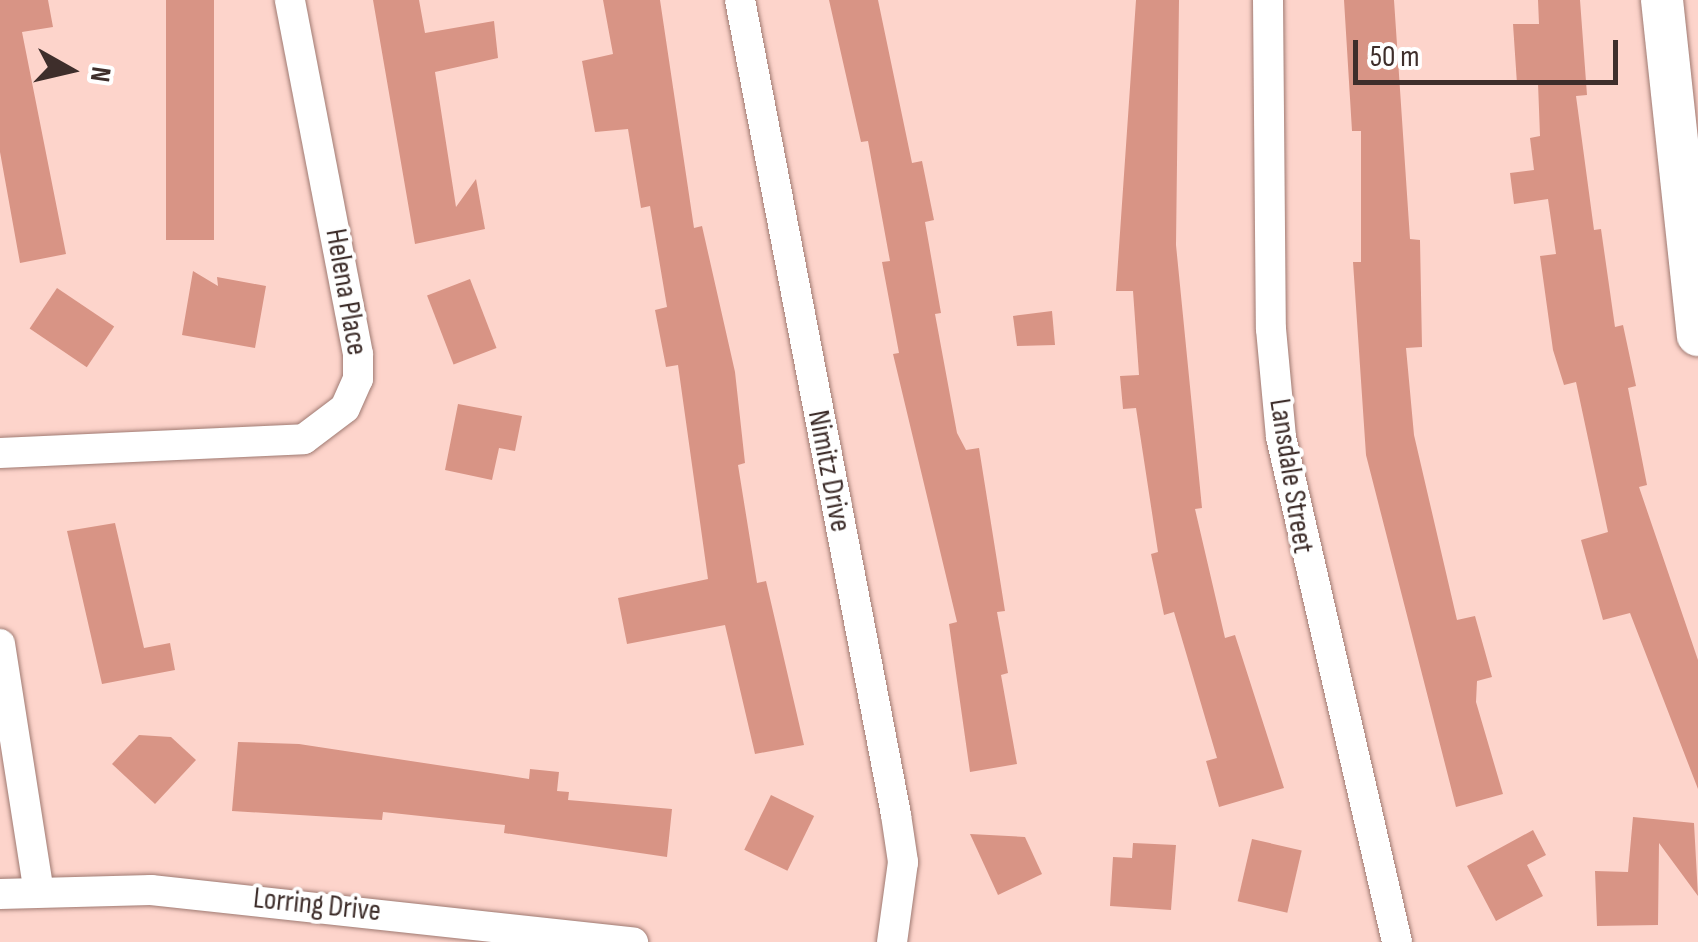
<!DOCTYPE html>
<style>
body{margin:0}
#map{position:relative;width:1698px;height:942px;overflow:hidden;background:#fdd4cb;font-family:"Sofia Sans Condensed",sans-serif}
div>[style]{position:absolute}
.building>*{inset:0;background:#d89485;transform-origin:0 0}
.roads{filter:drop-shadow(0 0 2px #9f7a72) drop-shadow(0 0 2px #9f7a72)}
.street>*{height:30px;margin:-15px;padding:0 15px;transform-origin:15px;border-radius:15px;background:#fff}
.secondary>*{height:42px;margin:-21px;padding:0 21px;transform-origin:21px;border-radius:21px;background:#fff}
span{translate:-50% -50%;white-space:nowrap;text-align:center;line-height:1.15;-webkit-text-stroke:8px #fff;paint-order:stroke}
.street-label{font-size:30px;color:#3e2e2b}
.north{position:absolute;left:20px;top:20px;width:100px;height:100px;-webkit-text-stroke:8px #fff;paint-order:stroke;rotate:98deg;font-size:28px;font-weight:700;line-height:40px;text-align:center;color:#3e2e2b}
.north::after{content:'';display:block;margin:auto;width:35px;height:45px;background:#3e2e2b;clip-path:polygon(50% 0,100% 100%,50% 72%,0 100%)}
.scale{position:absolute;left:1353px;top:40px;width:265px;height:45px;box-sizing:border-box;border:5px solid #3e2e2b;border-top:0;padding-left:12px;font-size:30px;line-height:35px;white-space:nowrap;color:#3e2e2b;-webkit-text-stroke:8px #fff;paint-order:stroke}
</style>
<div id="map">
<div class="building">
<div style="clip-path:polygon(0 0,48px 0,53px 27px,22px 32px,66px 254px,20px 263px,0 152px)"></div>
<div style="left:166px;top:0;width:48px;height:240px"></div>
<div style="clip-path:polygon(373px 0,419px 0,425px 33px,494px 21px,498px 58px,435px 72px,456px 207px,476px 179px,485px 229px,415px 244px)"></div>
<div style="clip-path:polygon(603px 0,660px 0,694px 228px,702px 226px,735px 372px,745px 463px,738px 465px,757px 583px,766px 581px,804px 745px,755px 754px,725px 625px,627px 644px,618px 598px,708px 579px,678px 365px,666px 367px,655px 310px,667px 307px,650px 206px,641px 208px,628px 129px,595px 132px,582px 61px,613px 54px)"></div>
<div style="clip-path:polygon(829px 0,878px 0,912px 163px,922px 161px,934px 220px,925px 222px,941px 313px,935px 314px,957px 433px,966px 450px,979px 448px,1005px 611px,997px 612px,1008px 673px,1001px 675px,1017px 764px,970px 772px,949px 624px,957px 622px,893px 354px,899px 353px,882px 262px,890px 261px,868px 141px,861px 142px)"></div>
<div style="clip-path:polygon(1136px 0,1179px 0,1176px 245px,1202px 508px,1195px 509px,1225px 638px,1235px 635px,1284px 788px,1219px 807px,1206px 761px,1217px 758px,1174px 612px,1164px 615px,1151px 554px,1158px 552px,1136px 408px,1123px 409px,1120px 376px,1139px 375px,1133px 291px,1116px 291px)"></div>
<div style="clip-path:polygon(1344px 0,1394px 0,1410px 239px,1420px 240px,1422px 347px,1406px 348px,1414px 435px,1457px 620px,1475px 616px,1492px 677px,1477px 681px,1476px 702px,1503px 794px,1456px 807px,1366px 455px,1353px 262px,1361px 262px,1361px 131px,1352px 131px)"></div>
<div style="clip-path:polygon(1538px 0,1580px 0,1587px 95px,1576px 96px,1594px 230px,1601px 229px,1615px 327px,1623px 325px,1636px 386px,1628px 388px,1647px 485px,1639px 487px,1698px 660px,1698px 789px,1630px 613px,1603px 620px,1581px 540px,1608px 532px,1576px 382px,1564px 385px,1553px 350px,1540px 256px,1556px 254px,1548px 199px,1514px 204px,1510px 173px,1534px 170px,1530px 138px,1540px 136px,1538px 83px,1517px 84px,1513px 24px,1539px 24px)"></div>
<div style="clip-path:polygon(193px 271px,218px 286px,217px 277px,266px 286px,255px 348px,182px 335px)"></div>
<div style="left:470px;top:279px;width:74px;height:46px;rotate:69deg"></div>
<div style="left:57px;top:288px;width:69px;height:49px;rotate:34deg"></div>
<div style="clip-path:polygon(1052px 311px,1055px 345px,1017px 346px,1013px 316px)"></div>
<div style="clip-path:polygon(458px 404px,522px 416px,515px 451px,499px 448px,492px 480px,445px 470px)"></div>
<div style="clip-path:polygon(115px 523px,144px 648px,170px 643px,175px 670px,102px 684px,67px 531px)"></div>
<div style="clip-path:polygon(139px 735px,171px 737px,196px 760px,155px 804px,112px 764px)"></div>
<div style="clip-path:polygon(238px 742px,299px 744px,529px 779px,530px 769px,559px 772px,557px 791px,569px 792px,568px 800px,672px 809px,667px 857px,504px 833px,505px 825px,383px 812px,382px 820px,232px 811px)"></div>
<div style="left:771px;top:795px;width:48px;height:61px;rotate:26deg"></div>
<div style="clip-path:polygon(1633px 817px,1694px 823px,1698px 896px,1659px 843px,1658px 925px,1597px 926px,1595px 871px,1628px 872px)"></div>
<div style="clip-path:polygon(1533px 830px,1546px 855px,1527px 865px,1543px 896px,1496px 921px,1467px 866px)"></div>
<div style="clip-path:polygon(970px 834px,1025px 837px,1042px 874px,998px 895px)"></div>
<div style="left:1252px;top:839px;width:51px;height:64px;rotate:13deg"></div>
<div style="clip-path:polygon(1133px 843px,1176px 845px,1171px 910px,1110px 906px,1113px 857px,1132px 858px)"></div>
</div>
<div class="roads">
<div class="street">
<div style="left:740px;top:0;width:830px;rotate:79.16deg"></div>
<div style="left:896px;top:815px;width:48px;rotate:81.5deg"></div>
<div style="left:903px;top:862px;width:81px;rotate:97.8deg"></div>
<div style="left:1268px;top:0;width:329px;rotate:89.5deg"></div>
<div style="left:1271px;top:329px;width:108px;rotate:84.7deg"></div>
<div style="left:1281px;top:437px;width:518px;rotate:77.06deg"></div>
<div style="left:0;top:453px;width:304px;rotate:-2.6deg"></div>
<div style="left:304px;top:439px;width:51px;rotate:-37.1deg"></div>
<div style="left:345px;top:408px;width:32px;rotate:-66deg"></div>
<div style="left:358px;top:379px;width:25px;rotate:-90deg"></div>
<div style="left:358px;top:354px;width:360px;rotate:-100.9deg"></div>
<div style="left:0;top:644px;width:247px;rotate:81.1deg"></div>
<div style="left:0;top:894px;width:151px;rotate:-1.5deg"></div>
<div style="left:151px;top:890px;width:485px;rotate:6.2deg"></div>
</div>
<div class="secondary">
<div style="left:1662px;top:0;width:337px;rotate:83.9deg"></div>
</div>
</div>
<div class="street-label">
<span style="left:346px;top:292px;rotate:80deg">Helena Place</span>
<span style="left:829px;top:471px;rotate:79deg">Nimitz Drive</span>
<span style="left:1291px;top:476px;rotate:81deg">Lansdale Street</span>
<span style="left:317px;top:905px;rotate:6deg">Lorring Drive</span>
</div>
<div class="north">N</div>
<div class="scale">50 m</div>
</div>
